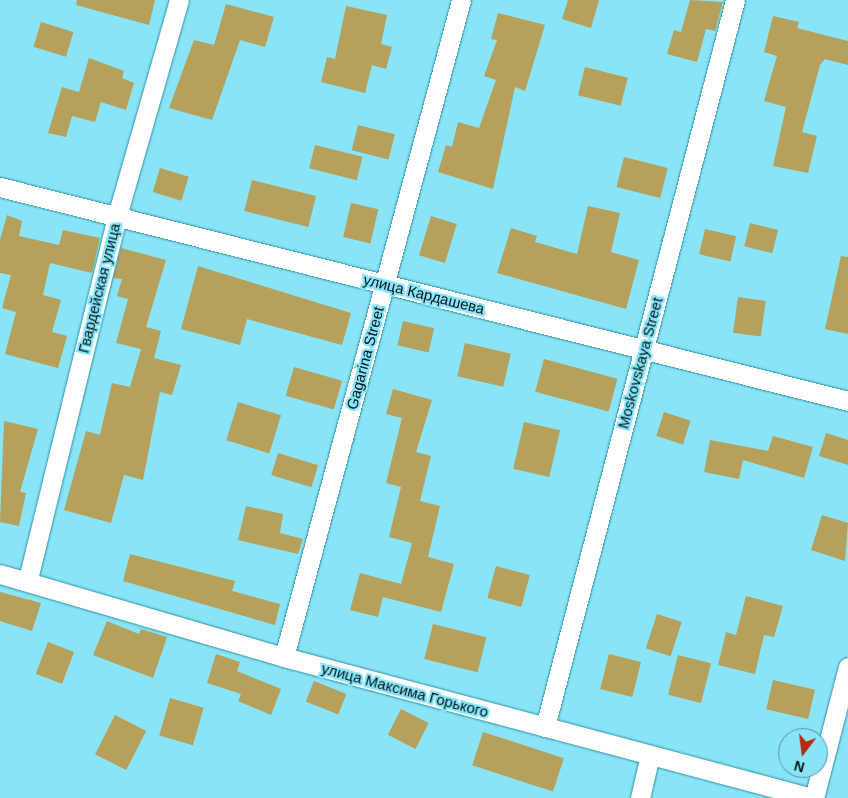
<!DOCTYPE html>
<meta charset="utf-8">
<style>
body{margin:0}
#map{position:relative;width:848px;height:798px;overflow:hidden;background:#89e4f7;font-family:Arial,sans-serif}
div>[style]{position:absolute}
.building>*{inset:0;background:#b5a05c;transform-origin:0 0}
.roads{filter:drop-shadow(0 0 1px #3090a2) drop-shadow(0 0 1px #3090a2)}
.street>*{height:19px;margin:-9.5px;padding:0 9.5px;transform-origin:9.5px;border-radius:9.5px;background:#fff}
span{translate:-50% -50%;white-space:nowrap;text-align:center;line-height:1.15;-webkit-text-stroke:4.5px #89e4f7;paint-order:stroke}
.street-label{font-size:15px;color:#00161b}
.north{position:absolute;left:778px;top:728px;width:50px;height:50px;box-sizing:border-box;background:#89e4f7;border:1px solid #52929f;border-radius:50%;rotate:195deg;font-size:14px;font-weight:700;line-height:20px;text-align:center;color:#00161b}
.north::after{content:'';display:block;margin:auto;width:18px;height:22px;background:#b5290d;clip-path:polygon(50% 0,100% 100%,50% 72%,0 100%)}
</style>
<div id="map">
<div class="building">
<div style="clip-path:polygon(77px 0,155px 0,149px 25px,76px 5px)"></div>
<div style="clip-path:polygon(568px 0,599px 0,591px 28px,562px 19px)"></div>
<div style="clip-path:polygon(690px 0,723px 2px,715px 31px,706px 29px,697px 62px,667px 54px,674px 30px,681px 32px)"></div>
<div style="clip-path:polygon(226px 4px,274px 17px,265px 47px,240px 40px,212px 120px,169px 108px,194px 40px,214px 45px)"></div>
<div style="clip-path:polygon(346px 6px,387px 15px,381px 44px,392px 47px,386px 69px,372px 65px,365px 93px,321px 82px,327px 57px,335px 59px)"></div>
<div style="clip-path:polygon(498px 13px,545px 25px,525px 91px,515px 87px,493px 189px,438px 172px,446px 145px,452px 147px,458px 122px,479px 128px,496px 80px,484px 76px,497px 40px,491px 39px)"></div>
<div style="clip-path:polygon(773px 16px,799px 22px,797px 28px,848px 41px,848px 65px,825px 59px,820px 65px,802px 132px,817px 136px,808px 173px,773px 166px,786px 107px,764px 101px,777px 56px,764px 52px)"></div>
<div style="left:41px;top:22px;width:34px;height:26px;rotate:17deg"></div>
<div style="clip-path:polygon(89px 58px,124px 71px,122px 78px,134px 83px,126px 110px,101px 102px,95px 122px,72px 116px,66px 137px,48px 133px,62px 87px,79px 92px)"></div>
<div style="left:585px;top:67px;width:44px;height:29px;rotate:14deg"></div>
<div style="left:358px;top:125px;width:38px;height:26px;rotate:14deg"></div>
<div style="left:315px;top:145px;width:49px;height:24px;rotate:14deg"></div>
<div style="left:624px;top:157px;width:45px;height:31px;rotate:14deg"></div>
<div style="left:160px;top:168px;width:30px;height:25px;rotate:17deg"></div>
<div style="left:252px;top:180px;width:66px;height:32px;rotate:14deg"></div>
<div style="left:351px;top:203px;width:28px;height:35px;rotate:13deg"></div>
<div style="clip-path:polygon(588px 206px,620px 213px,611px 252px,639px 260px,626px 309px,497px 273px,511px 228px,537px 236px,535px 242px,577px 254px)"></div>
<div style="clip-path:polygon(7px 215px,22px 221px,19px 236px,59px 245px,63px 230px,100px 238px,92px 273px,50px 263px,43px 295px,61px 300px,52px 332px,67px 336px,58px 368px,5px 354px,16px 312px,2px 308px,11px 275px,0 273px,0 240px)"></div>
<div style="left:431px;top:216px;width:27px;height:41px;rotate:17deg"></div>
<div style="left:750px;top:223px;width:29px;height:24px;rotate:14deg"></div>
<div style="left:705px;top:229px;width:32px;height:26px;rotate:13deg"></div>
<div style="clip-path:polygon(121px 248px,166px 260px,146px 327px,161px 331px,154px 358px,181px 365px,172px 395px,160px 392px,143px 480px,124px 475px,111px 523px,64px 510px,86px 431px,100px 435px,112px 383px,130px 387px,141px 349px,116px 343px,128px 299px,117px 296px,122px 279px,113px 278px)"></div>
<div style="clip-path:polygon(841px 256px,848px 257px,848px 334px,825px 329px)"></div>
<div style="clip-path:polygon(198px 266px,351px 313px,342px 345px,247px 319px,240px 345px,181px 329px)"></div>
<div style="left:738px;top:297px;width:28px;height:36px;rotate:8deg"></div>
<div style="left:403px;top:321px;width:32px;height:25px;rotate:13deg"></div>
<div style="left:465px;top:343px;width:47px;height:34px;rotate:13deg"></div>
<div style="left:544px;top:359px;width:76px;height:34px;rotate:15deg"></div>
<div style="left:294px;top:367px;width:50px;height:30px;rotate:16deg"></div>
<div style="clip-path:polygon(393px 389px,432px 400px,416px 452px,431px 456px,420px 501px,440px 506px,428px 557px,454px 564px,441px 612px,383px 597px,378px 617px,350px 610px,360px 573px,401px 584px,412px 543px,389px 537px,401px 487px,386px 483px,402px 418px,386px 414px)"></div>
<div style="left:238px;top:402px;width:45px;height:40px;rotate:17deg"></div>
<div style="left:664px;top:412px;width:28px;height:25px;rotate:18deg"></div>
<div style="clip-path:polygon(4px 421px,38px 429px,20px 492px,26px 493px,19px 526px,0 522px)"></div>
<div style="left:524px;top:422px;width:37px;height:48px;rotate:13deg"></div>
<div style="clip-path:polygon(826px 433px,848px 440px,848px 465px,819px 456px)"></div>
<div style="clip-path:polygon(773px 436px,813px 447px,804px 478px,743px 460px,739px 479px,704px 472px,710px 440px,768px 451px)"></div>
<div style="left:278px;top:453px;width:42px;height:23px;rotate:17deg"></div>
<div style="clip-path:polygon(246px 506px,283px 514px,280px 533px,303px 539px,298px 554px,238px 540px)"></div>
<div style="clip-path:polygon(822px 515px,848px 523px,845px 561px,811px 550px)"></div>
<div style="clip-path:polygon(130px 554px,235px 581px,232px 591px,280px 604px,275px 625px,123px 581px)"></div>
<div style="left:496px;top:566px;width:35px;height:33px;rotate:15deg"></div>
<div style="clip-path:polygon(0 592px,41px 603px,32px 631px,0 621px)"></div>
<div style="clip-path:polygon(746px 596px,783px 606px,774px 637px,764px 635px,755px 674px,718px 665px,726px 632px,736px 635px)"></div>
<div style="left:657px;top:614px;width:26px;height:36px;rotate:18deg"></div>
<div style="clip-path:polygon(107px 621px,139px 634px,141px 629px,167px 637px,153px 678px,93px 655px)"></div>
<div style="left:433px;top:624px;width:55px;height:36px;rotate:14deg"></div>
<div style="left:48px;top:642px;width:28px;height:34px;rotate:21deg"></div>
<div style="clip-path:polygon(216px 654px,240px 662px,237px 671px,281px 689px,271px 715px,238px 701px,241px 694px,207px 683px)"></div>
<div style="left:609px;top:654px;width:33px;height:36px;rotate:14deg"></div>
<div style="left:678px;top:655px;width:34px;height:41px;rotate:14deg"></div>
<div style="left:773px;top:680px;width:43px;height:30px;rotate:13deg"></div>
<div style="left:314px;top:681px;width:35px;height:22px;rotate:22deg"></div>
<div style="left:170px;top:698px;width:35px;height:39px;rotate:16deg"></div>
<div style="left:401px;top:709px;width:31px;height:29px;rotate:27deg"></div>
<div style="left:115px;top:715px;width:35px;height:44px;rotate:27deg"></div>
<div style="left:483px;top:732px;width:85px;height:35px;rotate:18deg"></div>
</div>
<div class="roads">
<div class="street">
<div style="left:0;top:187px;width:875px;rotate:14.16deg"></div>
<div style="left:0;top:574px;width:296px;rotate:16.3deg"></div>
<div style="left:284px;top:657px;width:547px;rotate:14.95deg"></div>
<div style="left:28px;top:579px;width:374px;rotate:-76.2deg"></div>
<div style="left:117px;top:216px;width:225px;rotate:-74deg"></div>
<div style="left:284px;top:657px;width:680px;rotate:-74.92deg"></div>
<div style="left:545px;top:727px;width:751px;rotate:-75.35deg"></div>
<div style="left:640px;top:798px;width:44px;rotate:-76.9deg"></div>
<div style="left:814px;top:798px;width:135px;rotate:-75.5deg"></div>
</div>
</div>
<div class="street-label">
<span style="left:99px;top:288px;rotate:-76deg">Гвардейская улица</span>
<span style="left:424px;top:294px;rotate:14deg">улица Кардашева</span>
<span style="left:365px;top:358px;rotate:-75deg">Gagarina Street</span>
<span style="left:640px;top:363px;rotate:-75deg">Moskovskaya Street</span>
<span style="left:405px;top:690px;rotate:15deg">улица Максима Горького</span>
</div>
<div class="north">N</div>
</div>
